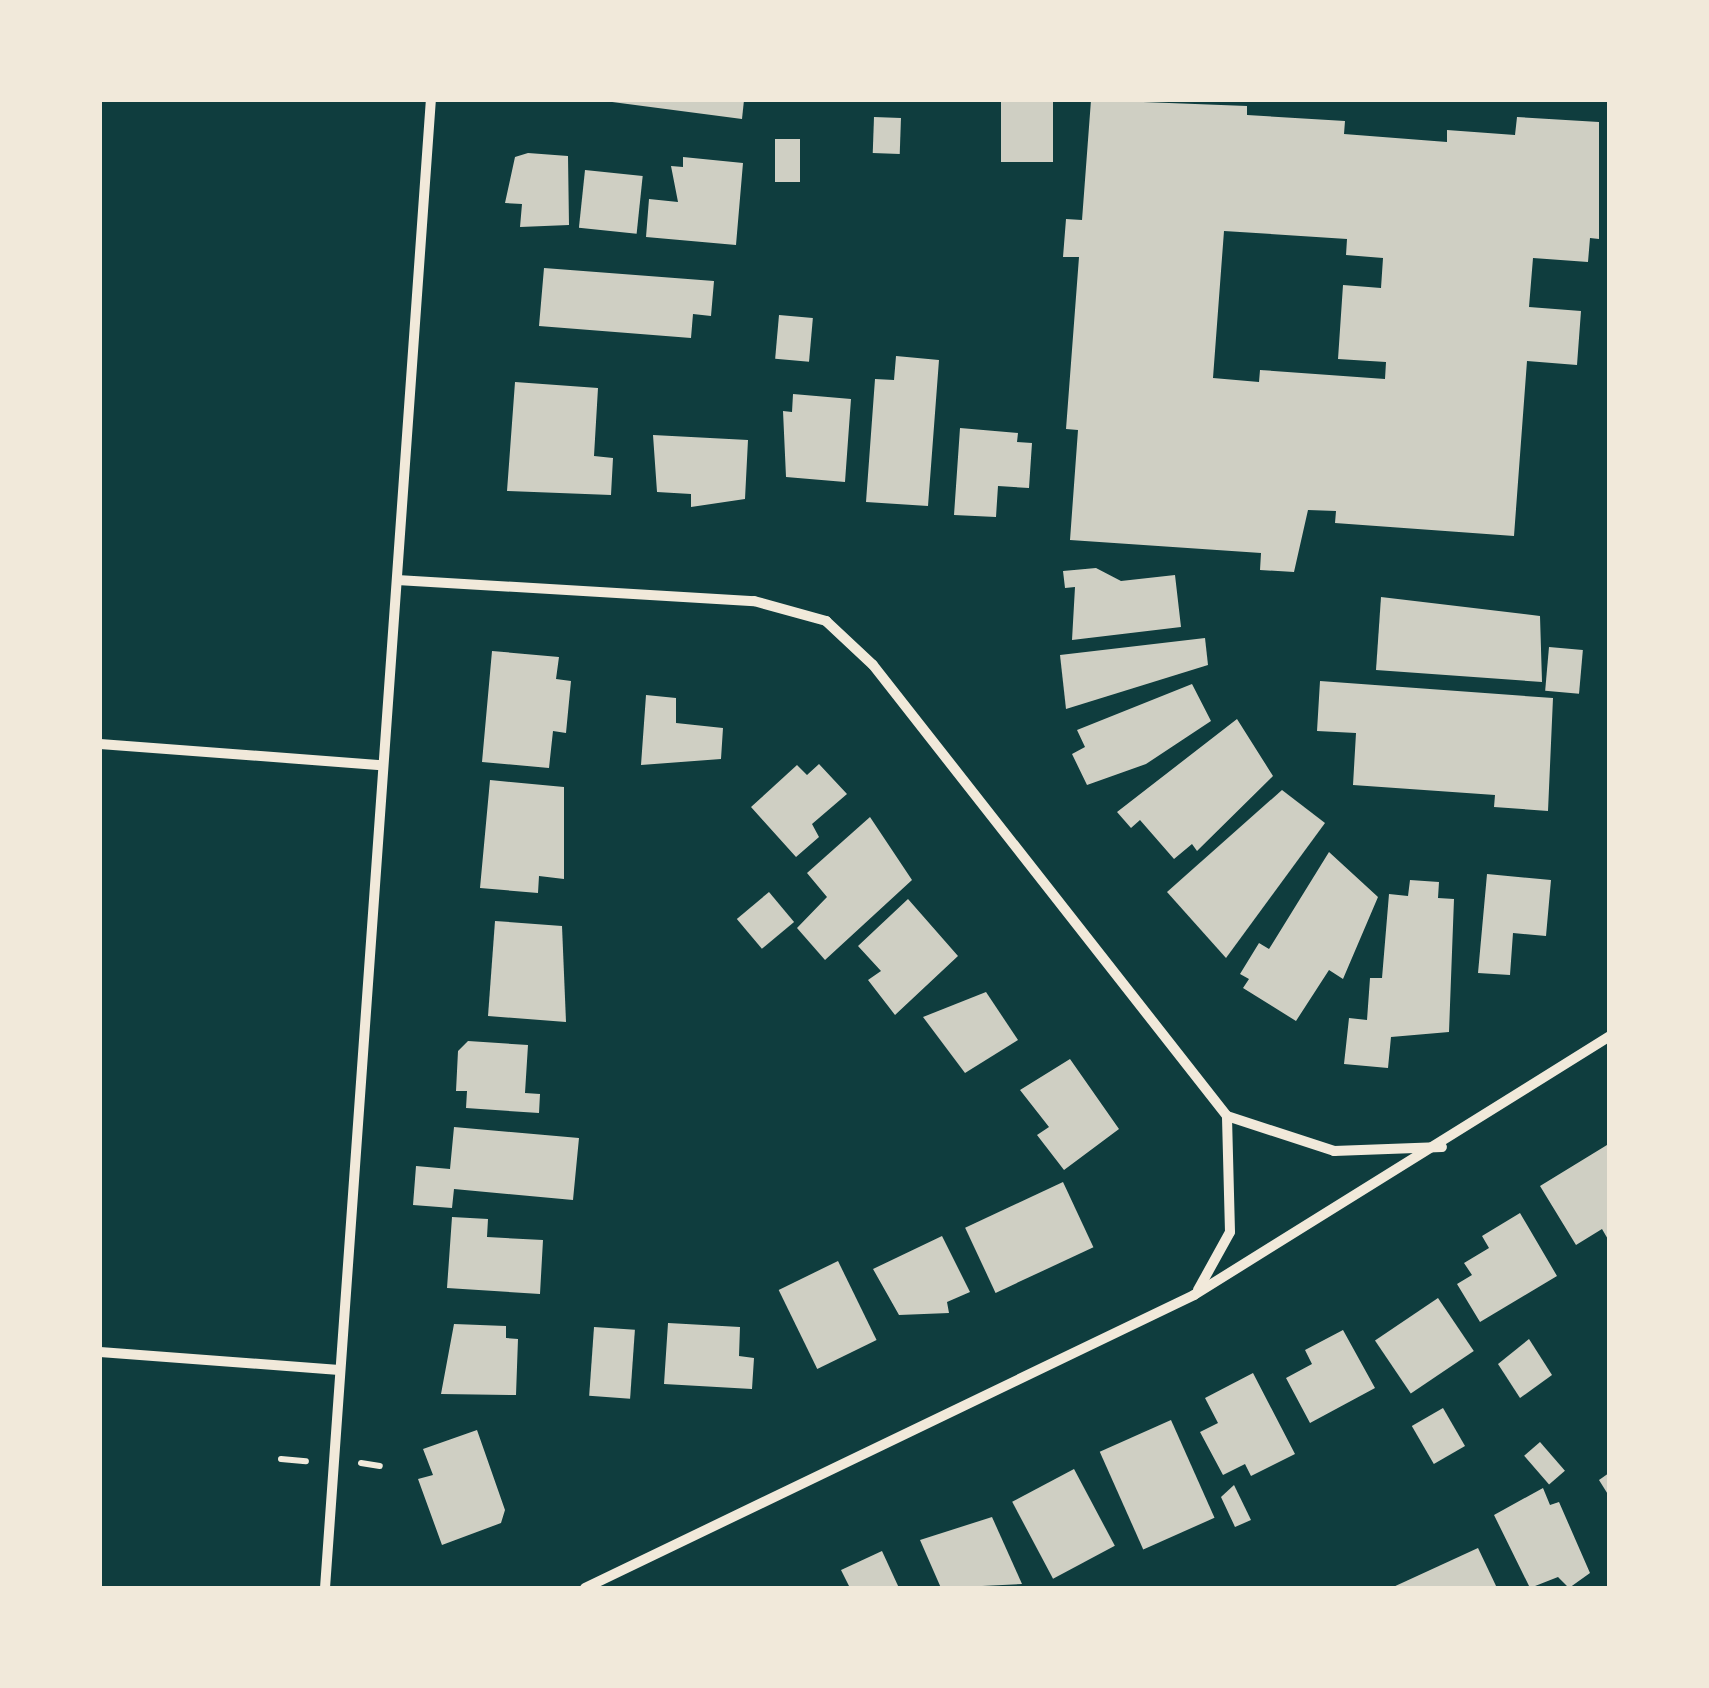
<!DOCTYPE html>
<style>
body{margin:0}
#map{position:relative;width:1709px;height:1688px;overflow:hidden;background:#0f3d3e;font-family:"Asap Condensed",sans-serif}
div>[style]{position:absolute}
.building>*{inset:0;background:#cfcfc3;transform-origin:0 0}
.path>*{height:6px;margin:-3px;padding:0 3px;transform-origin:3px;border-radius:3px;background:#f1e9da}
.minor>*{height:10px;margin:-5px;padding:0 5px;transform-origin:5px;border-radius:5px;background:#f1e9da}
span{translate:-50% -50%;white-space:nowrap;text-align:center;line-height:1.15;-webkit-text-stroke:8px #f1e9da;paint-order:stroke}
.frame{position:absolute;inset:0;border:102px solid #f1e9da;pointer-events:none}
</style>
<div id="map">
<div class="building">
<div style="clip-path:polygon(597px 100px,744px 100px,742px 119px)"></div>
<div style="left:1001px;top:100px;width:52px;height:62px"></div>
<div style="clip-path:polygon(evenodd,1091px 100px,1247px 106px,1247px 115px,1345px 121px,1344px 134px,1447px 142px,1447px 130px,1515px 135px,1517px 117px,1599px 122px,1599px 239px,1590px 238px,1588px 262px,1533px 258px,1529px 307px,1581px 311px,1577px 365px,1527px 361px,1514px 536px,1335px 523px,1336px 511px,1308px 510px,1294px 572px,1260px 570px,1261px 553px,1070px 540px,1078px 430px,1066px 429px,1079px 257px,1063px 257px,1066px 219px,1082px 220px,1091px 100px,1224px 231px,1347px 239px,1346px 255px,1383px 258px,1381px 288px,1343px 285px,1338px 359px,1386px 362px,1385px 379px,1260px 370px,1259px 382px,1213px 378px,1224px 231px)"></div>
<div style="left:874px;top:117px;width:27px;height:36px;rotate:2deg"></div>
<div style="left:775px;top:139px;width:25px;height:43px"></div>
<div style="clip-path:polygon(528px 153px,568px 156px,569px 225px,520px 227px,522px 204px,505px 203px,515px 157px)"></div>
<div style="clip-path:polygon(683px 157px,743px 163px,736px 245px,646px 237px,649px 199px,678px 202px,671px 166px,683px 167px)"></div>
<div style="left:585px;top:170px;width:58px;height:58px;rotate:6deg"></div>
<div style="clip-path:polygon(544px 268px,714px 281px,711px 316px,693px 314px,691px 338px,539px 326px)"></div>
<div style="left:779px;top:315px;width:34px;height:44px;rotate:5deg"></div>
<div style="clip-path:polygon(896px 356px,939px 360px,928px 506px,866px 502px,875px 379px,894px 380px)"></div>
<div style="clip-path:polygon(515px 382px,598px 388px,594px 456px,613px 458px,611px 495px,507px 491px)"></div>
<div style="clip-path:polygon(793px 394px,851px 399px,845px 482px,786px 477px,783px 411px,792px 412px)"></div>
<div style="clip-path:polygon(960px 428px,1018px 433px,1017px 442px,1032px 443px,1029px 488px,998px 486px,996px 517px,954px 515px)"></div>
<div style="clip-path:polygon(653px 435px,748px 440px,745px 499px,691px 507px,691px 494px,657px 492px)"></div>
<div style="clip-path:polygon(1096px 568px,1121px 581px,1175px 575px,1181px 627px,1072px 640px,1075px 587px,1065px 588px,1063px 571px)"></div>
<div style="clip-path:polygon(1381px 597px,1540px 616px,1542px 682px,1376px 670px)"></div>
<div style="clip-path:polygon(1205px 638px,1208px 665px,1066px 709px,1060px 655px)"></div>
<div style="left:1549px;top:647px;width:34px;height:44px;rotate:5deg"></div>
<div style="clip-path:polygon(492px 651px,559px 657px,556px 679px,571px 681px,566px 733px,553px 731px,549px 768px,482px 762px)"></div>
<div style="clip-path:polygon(1320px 681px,1553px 698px,1548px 811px,1494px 807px,1495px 795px,1353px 785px,1356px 733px,1317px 731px)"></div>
<div style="clip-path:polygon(1192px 684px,1211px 721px,1146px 764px,1087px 785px,1072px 754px,1085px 747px,1077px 730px)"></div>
<div style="clip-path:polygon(646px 695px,676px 698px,676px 723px,723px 728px,721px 759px,641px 765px)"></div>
<div style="clip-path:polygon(1237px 719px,1273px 776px,1197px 851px,1192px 844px,1174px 859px,1140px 820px,1131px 828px,1117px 812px)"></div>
<div style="clip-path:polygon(819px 764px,847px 794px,812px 824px,819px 837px,796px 857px,751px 807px,797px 765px,807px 775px)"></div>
<div style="clip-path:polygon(490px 780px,564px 787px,564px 879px,539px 876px,538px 893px,480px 888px)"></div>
<div style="clip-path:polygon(1282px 790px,1325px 823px,1226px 958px,1167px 892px)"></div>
<div style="clip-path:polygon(870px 817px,912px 880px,825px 960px,797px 928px,827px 897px,807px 873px)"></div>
<div style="clip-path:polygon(1329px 852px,1378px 897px,1343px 979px,1329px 970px,1296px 1021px,1243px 988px,1249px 979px,1240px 974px,1259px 943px,1269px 949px)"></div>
<div style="clip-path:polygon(1487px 874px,1551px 880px,1546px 936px,1513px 933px,1510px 975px,1478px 973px)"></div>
<div style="clip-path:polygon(1410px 880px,1439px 882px,1438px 898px,1454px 899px,1449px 1032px,1391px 1037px,1388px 1068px,1344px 1064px,1349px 1018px,1367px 1020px,1370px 978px,1382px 978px,1389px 894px,1408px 896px)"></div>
<div style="left:769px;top:892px;width:39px;height:42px;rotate:50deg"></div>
<div style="clip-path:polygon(908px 899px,958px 956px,895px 1015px,868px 980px,881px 971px,858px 946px)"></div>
<div style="clip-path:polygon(495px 921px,562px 926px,566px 1022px,488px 1016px)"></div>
<div style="clip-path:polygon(986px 992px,1018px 1040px,965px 1073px,923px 1017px)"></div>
<div style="clip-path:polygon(468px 1041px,528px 1045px,525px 1093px,540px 1094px,539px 1113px,466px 1108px,467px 1091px,456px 1091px,458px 1051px)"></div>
<div style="clip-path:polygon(1070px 1059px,1119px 1129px,1064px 1170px,1037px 1135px,1049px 1127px,1020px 1090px)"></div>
<div style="clip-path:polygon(454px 1127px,579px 1138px,573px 1200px,454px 1189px,452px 1208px,413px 1205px,416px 1166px,450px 1169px)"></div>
<div style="clip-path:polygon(1607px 1145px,1609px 1241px,1602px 1229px,1576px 1245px,1540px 1186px)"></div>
<div style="left:1063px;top:1182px;width:72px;height:108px;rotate:65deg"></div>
<div style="clip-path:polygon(1520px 1213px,1557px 1276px,1480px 1322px,1457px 1284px,1472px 1275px,1464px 1263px,1489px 1248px,1482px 1236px)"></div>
<div style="clip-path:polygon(452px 1217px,488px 1219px,487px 1237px,543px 1240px,540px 1294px,447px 1288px)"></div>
<div style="clip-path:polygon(942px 1236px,970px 1292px,947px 1302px,949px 1313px,899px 1315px,873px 1269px)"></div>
<div style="left:838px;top:1261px;width:88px;height:66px;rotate:64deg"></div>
<div style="left:1438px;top:1298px;width:64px;height:76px;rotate:56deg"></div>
<div style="clip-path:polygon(668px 1323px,740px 1327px,739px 1356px,754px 1358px,752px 1389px,664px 1384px)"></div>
<div style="clip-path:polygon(454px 1324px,506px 1326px,506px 1338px,518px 1339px,516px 1395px,441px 1394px)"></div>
<div style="left:594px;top:1327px;width:41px;height:69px;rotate:4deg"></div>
<div style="clip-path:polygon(1343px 1330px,1375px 1388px,1310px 1423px,1286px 1378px,1312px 1364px,1305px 1350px)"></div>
<div style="clip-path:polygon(1529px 1339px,1552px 1375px,1520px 1398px,1498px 1364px)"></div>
<div style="clip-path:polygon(1253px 1373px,1295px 1454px,1251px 1476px,1245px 1464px,1223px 1475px,1200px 1432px,1218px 1423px,1205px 1398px)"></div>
<div style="left:1443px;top:1408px;width:44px;height:36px;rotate:60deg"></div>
<div style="left:1171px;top:1420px;width:107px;height:78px;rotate:66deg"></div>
<div style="clip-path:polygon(477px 1430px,505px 1510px,501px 1523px,442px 1545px,418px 1479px,433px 1475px,423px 1449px)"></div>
<div style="left:1540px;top:1442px;width:38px;height:21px;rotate:49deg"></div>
<div style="left:1074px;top:1469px;width:87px;height:70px;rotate:62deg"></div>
<div style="clip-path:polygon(1609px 1473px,1609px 1496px,1599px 1480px)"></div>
<div style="clip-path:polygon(1234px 1485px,1251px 1520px,1235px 1527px,1221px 1497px)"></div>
<div style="clip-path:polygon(1543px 1488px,1550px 1505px,1559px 1502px,1590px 1573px,1569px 1588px,1558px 1577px,1530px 1588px,1494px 1515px)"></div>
<div style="clip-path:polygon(992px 1517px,1022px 1584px,941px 1588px,920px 1540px)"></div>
<div style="clip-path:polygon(1478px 1548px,1497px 1588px,1391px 1588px)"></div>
<div style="clip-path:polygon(882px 1551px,899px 1588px,850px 1588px,841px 1570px)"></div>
</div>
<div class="path">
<div style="left:281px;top:1459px;width:25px;rotate:5deg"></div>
<div style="left:361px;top:1463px;width:19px;rotate:9deg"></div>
</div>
<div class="minor">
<div style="left:397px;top:580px;width:358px;rotate:3.4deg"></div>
<div style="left:754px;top:601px;width:75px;rotate:15.5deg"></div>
<div style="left:826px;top:621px;width:64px;rotate:43.1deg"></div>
<div style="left:873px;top:665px;width:573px;rotate:51.87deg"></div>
<div style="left:1227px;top:1116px;width:113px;rotate:18.1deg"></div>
<div style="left:1334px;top:1151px;width:108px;rotate:-2.1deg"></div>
<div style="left:100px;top:744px;width:282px;rotate:4.3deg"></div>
<div style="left:1198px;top:1290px;width:66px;rotate:-61.1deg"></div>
<div style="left:1230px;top:1232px;width:116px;rotate:-91.5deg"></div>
<div style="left:100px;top:1352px;width:240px;rotate:4.3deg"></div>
<div style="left:325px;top:1588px;width:1492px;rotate:-85.93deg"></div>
<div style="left:585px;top:1588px;width:676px;rotate:-25.69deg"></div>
<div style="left:1194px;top:1295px;width:489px;rotate:-31.9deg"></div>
</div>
<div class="frame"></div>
</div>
